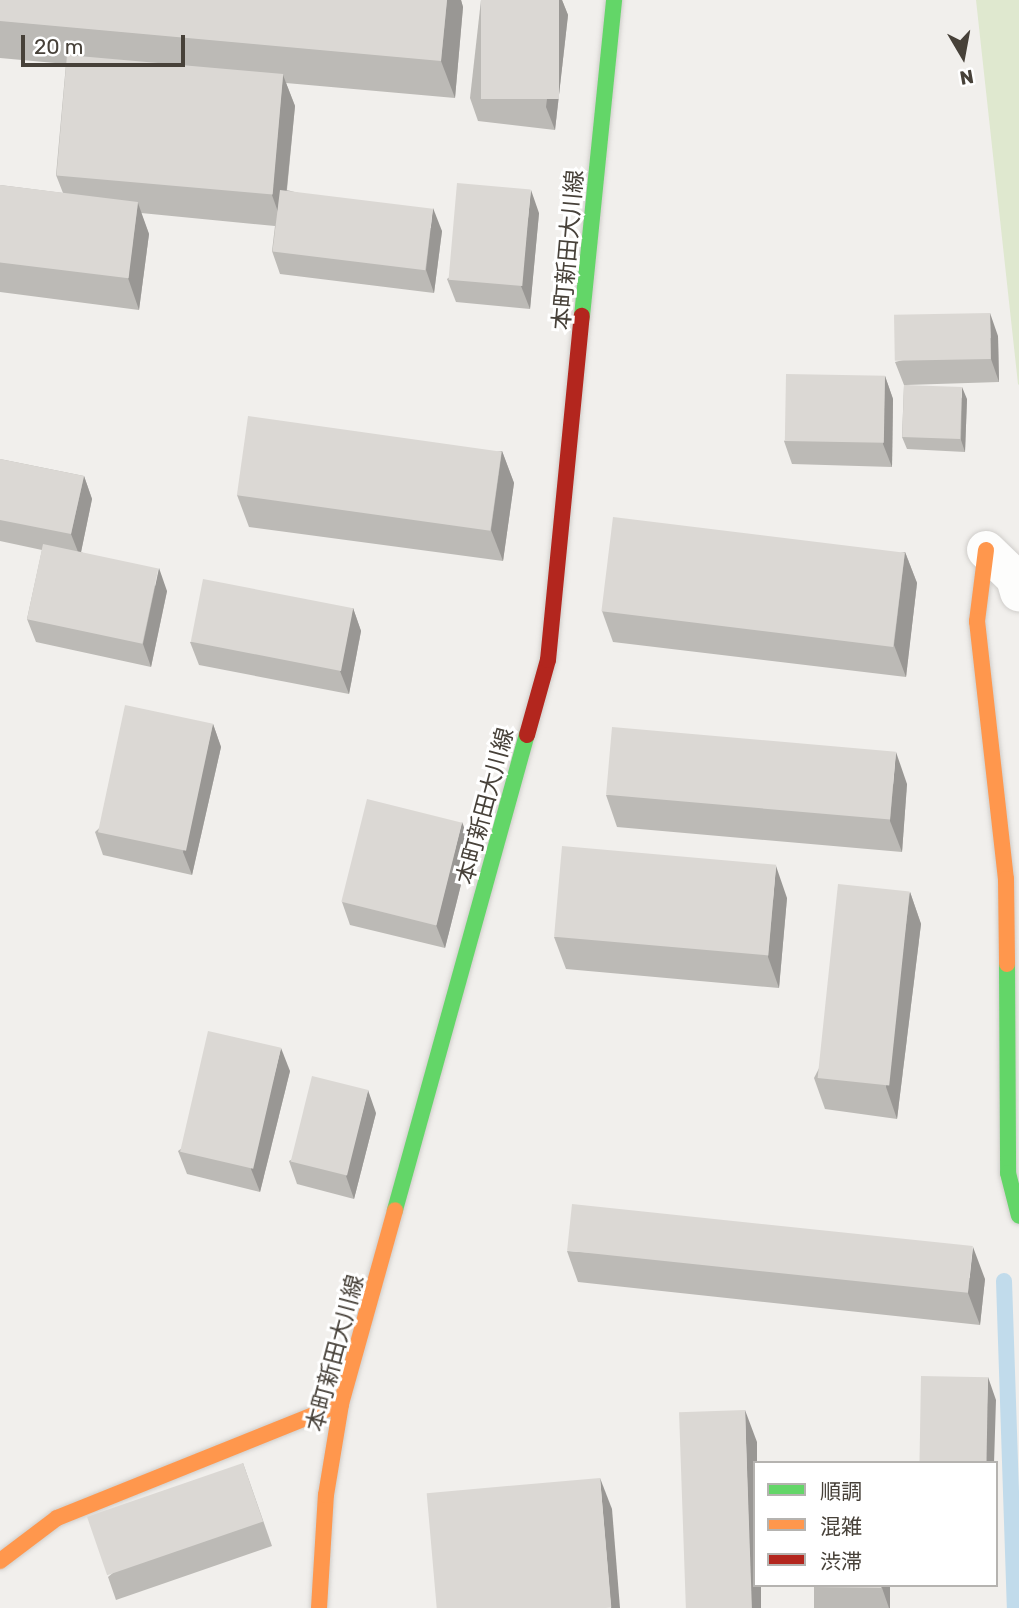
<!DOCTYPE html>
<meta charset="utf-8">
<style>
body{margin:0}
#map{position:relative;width:1019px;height:1608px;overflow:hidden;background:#f1efec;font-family:Rubik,"Noto Sans JP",sans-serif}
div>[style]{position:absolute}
.green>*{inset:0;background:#dfe8cf}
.stream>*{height:16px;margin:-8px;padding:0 8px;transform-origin:8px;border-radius:8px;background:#c1dbeb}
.roads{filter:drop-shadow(0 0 2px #cfcdca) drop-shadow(0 0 2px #cfcdca)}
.street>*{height:38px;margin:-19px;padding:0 19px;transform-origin:19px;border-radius:19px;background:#fdfdfc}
.fast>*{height:16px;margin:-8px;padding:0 8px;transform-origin:8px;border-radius:8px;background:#63d668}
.slow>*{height:16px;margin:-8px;padding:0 8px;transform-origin:8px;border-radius:8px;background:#ff974d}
.jam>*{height:16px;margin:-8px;padding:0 8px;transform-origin:8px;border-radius:8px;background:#b3261e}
.wall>*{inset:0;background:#bcbab6;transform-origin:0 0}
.shaded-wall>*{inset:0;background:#999794}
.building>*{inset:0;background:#dbd8d4;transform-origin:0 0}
span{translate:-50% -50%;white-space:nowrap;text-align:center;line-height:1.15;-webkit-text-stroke:6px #fff;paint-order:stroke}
.street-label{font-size:23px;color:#474139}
.legend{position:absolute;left:753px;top:1461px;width:245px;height:126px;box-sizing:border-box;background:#fff;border:2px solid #b5b3b0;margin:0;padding:9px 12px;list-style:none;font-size:21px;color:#474139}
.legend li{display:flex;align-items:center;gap:14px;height:35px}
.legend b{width:35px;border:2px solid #b5b3b0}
.north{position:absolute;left:928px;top:21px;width:70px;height:70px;-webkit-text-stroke:5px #fff;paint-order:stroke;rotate:170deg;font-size:19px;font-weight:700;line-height:28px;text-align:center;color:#474139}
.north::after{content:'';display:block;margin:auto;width:24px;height:32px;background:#474139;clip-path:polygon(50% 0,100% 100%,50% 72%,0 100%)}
.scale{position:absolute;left:21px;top:35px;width:164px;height:32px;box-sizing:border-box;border:4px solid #474139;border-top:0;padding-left:9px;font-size:21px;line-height:24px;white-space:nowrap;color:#474139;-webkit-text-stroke:5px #fff;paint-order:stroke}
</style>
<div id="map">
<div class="green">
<div style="clip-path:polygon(976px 0,1019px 0,1019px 385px,1018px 384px)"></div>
</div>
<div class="stream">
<div style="left:1004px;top:1281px;width:327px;rotate:88.1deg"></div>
</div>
<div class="roads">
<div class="street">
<div style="left:986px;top:550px;width:40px;rotate:44deg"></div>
<div style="left:1015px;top:578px;width:15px;rotate:74deg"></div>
</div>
<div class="fast">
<div style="left:582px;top:316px;width:318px;rotate:-84.2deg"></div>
<div style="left:1007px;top:964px;width:209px;rotate:89.7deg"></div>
<div style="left:1008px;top:1173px;width:44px;rotate:75.7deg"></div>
<div style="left:395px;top:1210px;width:493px;rotate:-74.5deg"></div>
</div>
<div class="slow">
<div style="left:986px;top:550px;width:72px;rotate:97.2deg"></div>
<div style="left:977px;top:621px;width:260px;rotate:83.6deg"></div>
<div style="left:1006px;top:879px;width:85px;rotate:89.3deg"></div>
<div style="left:0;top:1561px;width:71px;rotate:-37deg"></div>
<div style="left:57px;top:1518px;width:306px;rotate:-21.9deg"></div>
<div style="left:319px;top:1608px;width:113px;rotate:-86.5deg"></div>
<div style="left:326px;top:1495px;width:92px;rotate:-80.6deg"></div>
<div style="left:341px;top:1404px;width:201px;rotate:-74.4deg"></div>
</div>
<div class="jam">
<div style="left:527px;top:735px;width:78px;rotate:-74.4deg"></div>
<div style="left:548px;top:660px;width:346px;rotate:-84.4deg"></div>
</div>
</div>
<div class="wall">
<div style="clip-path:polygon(0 0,461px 0,463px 7px,455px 98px,286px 83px,295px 106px,287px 190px,442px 231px,434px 293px,280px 274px,272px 251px,275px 226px,141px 213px,149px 234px,139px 310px,0 292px,0 185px,63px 193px,56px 175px,66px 64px,0 58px)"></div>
<div style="clip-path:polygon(481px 0,562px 0,568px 15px,555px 130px,478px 121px,470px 98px)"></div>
<div style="clip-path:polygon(539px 213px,530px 309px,456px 302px,447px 279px)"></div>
<div style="clip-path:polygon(998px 336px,999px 382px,906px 385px,967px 399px,965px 452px,907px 449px,902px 437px,904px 385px,895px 362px)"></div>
<div style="clip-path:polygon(885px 376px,893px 399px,892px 467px,792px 464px,784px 441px)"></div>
<div style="clip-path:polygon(502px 451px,514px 483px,503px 561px,249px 527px,237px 495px)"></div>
<div style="clip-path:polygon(0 459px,84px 476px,92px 499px,81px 552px,167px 591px,151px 667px,36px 642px,27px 619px,42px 550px,0 541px)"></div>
<div style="clip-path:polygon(905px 552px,917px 583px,906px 677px,613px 642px,602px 611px)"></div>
<div style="clip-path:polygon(353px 608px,361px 631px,349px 694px,199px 665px,190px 642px)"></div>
<div style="clip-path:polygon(213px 724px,221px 747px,192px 875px,103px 855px,95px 832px)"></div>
<div style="clip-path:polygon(907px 784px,902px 852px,617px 827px,606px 795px)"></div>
<div style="clip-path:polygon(471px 845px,445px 948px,350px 925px,342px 902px)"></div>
<div style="clip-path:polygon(910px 892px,921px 924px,897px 1119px,825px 1109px,814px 1078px)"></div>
<div style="clip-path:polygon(787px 898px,779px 988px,566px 969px,554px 937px)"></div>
<div style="clip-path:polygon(290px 1071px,260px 1192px,187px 1174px,178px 1151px)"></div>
<div style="clip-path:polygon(376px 1113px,354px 1199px,297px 1184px,289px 1161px)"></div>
<div style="clip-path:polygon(567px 1251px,985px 1279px,980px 1325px,578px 1282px)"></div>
<div style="clip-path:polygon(243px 1463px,272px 1546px,116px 1600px,108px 1577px)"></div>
<div style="left:814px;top:1585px;width:76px;height:24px"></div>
</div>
<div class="shaded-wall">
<div style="clip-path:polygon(447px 0,461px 0,463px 7px,455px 98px,441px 61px)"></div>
<div style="clip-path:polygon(559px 0,562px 0,568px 15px,555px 130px,546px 107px)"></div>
<div style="clip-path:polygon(283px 75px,295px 106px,283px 226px,272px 195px)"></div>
<div style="clip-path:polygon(531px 190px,539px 213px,530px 309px,521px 286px)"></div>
<div style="clip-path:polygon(138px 203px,149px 234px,139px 310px,128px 278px)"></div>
<div style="clip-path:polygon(433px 208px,442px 231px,434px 293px,426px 270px)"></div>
<div style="clip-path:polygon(990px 313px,998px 336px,999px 382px,991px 359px)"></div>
<div style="clip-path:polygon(885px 376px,893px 399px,892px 467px,883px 444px)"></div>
<div style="clip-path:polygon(962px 387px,967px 399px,965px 452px,961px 440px)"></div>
<div style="clip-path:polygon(502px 451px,514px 483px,503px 561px,491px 530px)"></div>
<div style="clip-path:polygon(84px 476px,92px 499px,80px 557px,71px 534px)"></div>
<div style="clip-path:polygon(905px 552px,917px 583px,906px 677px,894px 645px)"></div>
<div style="clip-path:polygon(159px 568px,167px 591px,151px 667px,143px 644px)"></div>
<div style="clip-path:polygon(353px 608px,361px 631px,349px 694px,340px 671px)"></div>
<div style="clip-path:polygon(213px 724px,221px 747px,192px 875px,183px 852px)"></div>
<div style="clip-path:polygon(896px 752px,907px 784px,902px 852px,890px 821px)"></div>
<div style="clip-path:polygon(462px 822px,471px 845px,445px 948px,436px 925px)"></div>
<div style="clip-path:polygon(776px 866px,787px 898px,779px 988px,768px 957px)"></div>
<div style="clip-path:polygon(910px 892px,921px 924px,897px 1119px,886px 1087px)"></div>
<div style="clip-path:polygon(281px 1048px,290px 1071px,260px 1192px,251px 1169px)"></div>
<div style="clip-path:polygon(368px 1090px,376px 1113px,354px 1199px,346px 1176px)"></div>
<div style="clip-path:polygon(973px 1247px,985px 1279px,980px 1325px,968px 1293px)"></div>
<div style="clip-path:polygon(988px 1377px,996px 1400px,994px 1463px,985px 1463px)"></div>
<div style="clip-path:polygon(745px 1410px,757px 1442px,757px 1463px,755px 1463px,755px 1585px,761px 1585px,761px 1608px,751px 1608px)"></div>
<div style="clip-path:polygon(600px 1478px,612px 1509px,620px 1608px,611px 1608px)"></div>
<div style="clip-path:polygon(881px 1585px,890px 1585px,890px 1608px,889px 1608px)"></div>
</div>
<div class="building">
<div style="clip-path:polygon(0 0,447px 0,441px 61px,0 21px)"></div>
<div style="left:481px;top:0;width:78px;height:99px"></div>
<div style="left:67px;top:55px;width:217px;height:121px;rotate:5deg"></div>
<div style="left:457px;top:183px;width:74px;height:97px;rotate:5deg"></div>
<div style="left:0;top:185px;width:139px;height:77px;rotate:7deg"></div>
<div style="left:280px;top:190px;width:154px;height:62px;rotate:7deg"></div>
<div style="left:990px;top:313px;width:46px;height:96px;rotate:89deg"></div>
<div style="left:786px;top:374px;width:99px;height:67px;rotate:1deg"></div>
<div style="left:904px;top:385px;width:58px;height:52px;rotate:2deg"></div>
<div style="left:248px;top:416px;width:256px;height:80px;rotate:8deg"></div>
<div style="clip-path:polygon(0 459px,84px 476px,71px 534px,0 520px)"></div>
<div style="left:613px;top:517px;width:294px;height:95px;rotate:7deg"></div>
<div style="left:43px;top:544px;width:118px;height:77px;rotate:12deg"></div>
<div style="left:203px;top:579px;width:153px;height:64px;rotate:11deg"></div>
<div style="left:125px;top:705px;width:90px;height:130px;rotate:12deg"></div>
<div style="left:612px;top:727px;width:285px;height:68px;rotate:5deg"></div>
<div style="left:367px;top:799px;width:98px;height:106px;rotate:14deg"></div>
<div style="left:562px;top:846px;width:215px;height:91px;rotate:5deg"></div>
<div style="left:838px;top:884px;width:72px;height:195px;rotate:6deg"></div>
<div style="left:208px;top:1031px;width:75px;height:124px;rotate:13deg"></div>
<div style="left:312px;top:1076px;width:58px;height:88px;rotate:14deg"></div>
<div style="left:572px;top:1204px;width:403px;height:47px;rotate:6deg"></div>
<div style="left:921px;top:1376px;width:67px;height:87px;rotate:1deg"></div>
<div style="left:745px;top:1410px;width:198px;height:66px;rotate:88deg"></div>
<div style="left:243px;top:1463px;width:62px;height:165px;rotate:71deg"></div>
<div style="left:600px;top:1478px;width:130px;height:174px;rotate:85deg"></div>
<div style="clip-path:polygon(814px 1585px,881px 1585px,881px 1588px,814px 1587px)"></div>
</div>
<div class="street-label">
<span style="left:568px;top:250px;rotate:-85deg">本町新田大川線</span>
<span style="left:485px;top:806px;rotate:-75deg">本町新田大川線</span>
<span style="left:335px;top:1353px;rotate:-75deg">本町新田大川線</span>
</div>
<ul class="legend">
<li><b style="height:9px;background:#63d668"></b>順調</li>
<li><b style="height:9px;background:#ff974d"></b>混雑</li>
<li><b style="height:9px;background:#b3261e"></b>渋滞</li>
</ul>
<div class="north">N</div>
<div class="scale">20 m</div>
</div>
